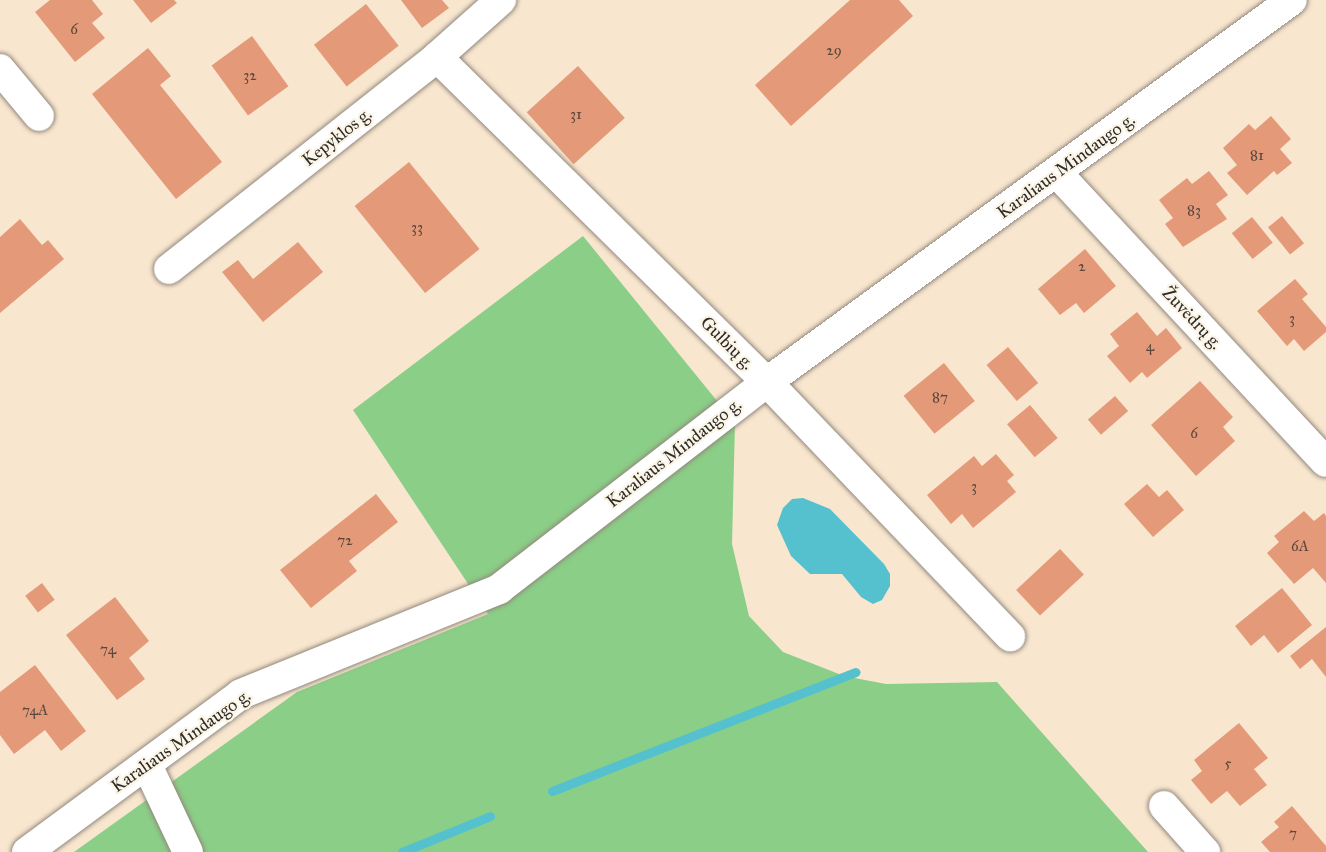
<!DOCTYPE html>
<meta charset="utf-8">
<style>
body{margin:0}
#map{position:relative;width:1326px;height:852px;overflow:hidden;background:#f8e6cf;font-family:"IM FELL Great Primer",serif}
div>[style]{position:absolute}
.green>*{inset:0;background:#8bce87}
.water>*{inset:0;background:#55c1ce}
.stream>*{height:9px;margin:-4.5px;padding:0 4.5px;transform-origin:4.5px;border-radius:4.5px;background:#55c1ce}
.building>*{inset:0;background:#e49a79;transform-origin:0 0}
.roads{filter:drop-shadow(0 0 2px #92887d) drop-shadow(0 0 2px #92887d)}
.minor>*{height:30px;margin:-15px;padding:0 15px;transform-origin:15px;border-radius:15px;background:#fff}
span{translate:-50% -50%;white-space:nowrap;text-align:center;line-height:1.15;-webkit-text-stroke:4.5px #fcf5e5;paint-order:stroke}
.number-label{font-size:15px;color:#59473e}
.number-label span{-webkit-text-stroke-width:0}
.street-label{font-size:18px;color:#2b2b2b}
</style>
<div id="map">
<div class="green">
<div style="clip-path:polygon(583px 236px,735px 423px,732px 544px,749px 616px,783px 652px,844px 676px,886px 684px,997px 682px,1148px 852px,74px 852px,297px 692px,488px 614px,353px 410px)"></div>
</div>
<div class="water">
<div style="clip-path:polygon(803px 498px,830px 509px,884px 564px,890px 574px,890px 586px,882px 600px,873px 604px,861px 597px,842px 574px,810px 574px,791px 556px,777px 525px,783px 508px,792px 499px)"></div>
</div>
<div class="stream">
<div style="left:552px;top:791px;width:326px;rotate:-21.4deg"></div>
<div style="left:402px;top:852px;width:95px;rotate:-22.2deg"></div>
</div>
<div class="building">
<div style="clip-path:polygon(50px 0,92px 0,103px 14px,92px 23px,105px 38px,75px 62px,35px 12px)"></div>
<div style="clip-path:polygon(133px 0,174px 0,177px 3px,151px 23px)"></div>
<div style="clip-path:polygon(401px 0,442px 0,449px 8px,422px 28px)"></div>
<div style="clip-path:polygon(850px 0,899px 0,913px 16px,791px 126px,755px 85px)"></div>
<div style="left:366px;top:4px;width:53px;height:66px;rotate:52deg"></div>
<div style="left:252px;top:36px;width:62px;height:50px;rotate:54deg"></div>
<div style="clip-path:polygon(148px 48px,171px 76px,160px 85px,222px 162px,176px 199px,92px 94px)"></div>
<div style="left:578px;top:66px;width:70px;height:69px;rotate:48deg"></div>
<div style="clip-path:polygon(1271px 116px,1291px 139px,1280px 149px,1292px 163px,1277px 175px,1274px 171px,1247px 195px,1227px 173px,1237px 165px,1223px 148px,1249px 124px,1255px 130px)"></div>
<div style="left:409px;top:162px;width:112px;height:70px;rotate:51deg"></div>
<div style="clip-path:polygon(1209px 171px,1228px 195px,1216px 204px,1227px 219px,1183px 247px,1165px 224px,1173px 218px,1159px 200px,1187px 178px,1192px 184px)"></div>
<div style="left:1282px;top:216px;width:35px;height:18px;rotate:51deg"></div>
<div style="left:1252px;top:217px;width:33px;height:26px;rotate:51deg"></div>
<div style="clip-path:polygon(20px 219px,42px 245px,48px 240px,64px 259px,0 313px,0 237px)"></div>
<div style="clip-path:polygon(298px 242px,323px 272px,263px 322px,222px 272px,238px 260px,253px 279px)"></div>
<div style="clip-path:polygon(1085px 249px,1116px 286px,1084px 313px,1076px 303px,1060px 315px,1038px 289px)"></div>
<div style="clip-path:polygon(1295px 279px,1308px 294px,1302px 299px,1326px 327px,1326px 332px,1304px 351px,1294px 339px,1287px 346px,1257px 311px)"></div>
<div style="clip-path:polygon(1137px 312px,1157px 336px,1166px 328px,1182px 348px,1147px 378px,1142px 372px,1130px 383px,1107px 356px,1119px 346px,1110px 334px)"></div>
<div style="left:1008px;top:347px;width:47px;height:28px;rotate:50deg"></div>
<div style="left:944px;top:363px;width:49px;height:52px;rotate:51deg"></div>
<div style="clip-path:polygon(1200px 381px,1233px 417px,1223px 427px,1235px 441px,1196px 476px,1151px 425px)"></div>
<div style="left:1115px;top:396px;width:20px;height:36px;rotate:49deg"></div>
<div style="left:1030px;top:405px;width:43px;height:30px;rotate:50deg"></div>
<div style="clip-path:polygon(996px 454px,1014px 475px,1007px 481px,1016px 492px,973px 528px,962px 514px,951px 524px,927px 495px,974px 456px,982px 466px)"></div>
<div style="clip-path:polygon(1147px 484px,1159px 497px,1167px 490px,1184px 510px,1153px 537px,1124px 504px)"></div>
<div style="clip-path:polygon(376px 494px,398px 522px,349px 561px,357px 571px,311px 608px,280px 570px)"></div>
<div style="clip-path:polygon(1304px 511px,1314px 521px,1324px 513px,1326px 516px,1326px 583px,1313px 568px,1294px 584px,1267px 553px,1279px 542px,1274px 536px)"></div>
<div style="left:1060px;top:549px;width:35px;height:60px;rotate:47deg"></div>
<div style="left:42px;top:583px;width:21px;height:21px;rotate:53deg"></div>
<div style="clip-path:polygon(1282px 588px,1312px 625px,1278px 653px,1264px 635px,1251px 646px,1235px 626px)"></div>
<div style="clip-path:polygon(115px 597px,149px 641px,129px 658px,145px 679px,117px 700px,66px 635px)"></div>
<div style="clip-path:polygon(1326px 627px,1326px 677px,1312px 659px,1300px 669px,1290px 656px)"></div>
<div style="clip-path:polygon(35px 665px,86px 731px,61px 751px,45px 730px,14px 754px,0 735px,0 692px)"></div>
<div style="clip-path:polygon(1239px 723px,1268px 758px,1254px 769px,1267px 785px,1240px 806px,1227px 791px,1211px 804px,1191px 780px,1202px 771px,1194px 760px)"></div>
<div style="clip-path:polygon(1292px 806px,1326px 846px,1326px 852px,1270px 852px,1261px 842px,1279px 827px,1274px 822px)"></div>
</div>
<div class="roads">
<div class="minor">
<div style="left:437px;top:57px;width:463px;rotate:44.6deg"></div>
<div style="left:767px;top:382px;width:352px;rotate:46.3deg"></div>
<div style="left:0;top:69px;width:61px;rotate:50.3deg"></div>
<div style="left:1058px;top:174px;width:393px;rotate:47.1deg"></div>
<div style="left:169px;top:269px;width:342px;rotate:-38.3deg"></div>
<div style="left:437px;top:57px;width:86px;rotate:-41.7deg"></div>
<div style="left:147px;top:765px;width:96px;rotate:64.8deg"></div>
<div style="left:1164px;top:806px;width:62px;rotate:48.3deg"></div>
<div style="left:27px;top:852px;width:266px;rotate:-36.4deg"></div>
<div style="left:241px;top:694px;width:279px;rotate:-22.1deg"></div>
<div style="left:499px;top:589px;width:339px;rotate:-37.7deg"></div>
<div style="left:767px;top:382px;width:649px;rotate:-36.04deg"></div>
</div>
</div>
<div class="number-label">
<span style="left:74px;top:30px">6</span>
<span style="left:834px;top:51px">29</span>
<span style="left:250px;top:76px">32</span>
<span style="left:576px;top:115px">31</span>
<span style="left:1257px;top:156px">81</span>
<span style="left:1194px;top:211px">83</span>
<span style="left:417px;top:228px">33</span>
<span style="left:1082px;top:267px">2</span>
<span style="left:1292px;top:319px">3</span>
<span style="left:1150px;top:347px">4</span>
<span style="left:940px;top:398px">87</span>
<span style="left:1194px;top:434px">6</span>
<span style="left:974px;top:487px">3</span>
<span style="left:345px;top:541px">72</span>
<span style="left:1300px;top:547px">6A</span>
<span style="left:108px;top:650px">74</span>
<span style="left:35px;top:711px">74A</span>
<span style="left:1228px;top:764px">5</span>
<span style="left:1293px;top:834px">7</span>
</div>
<div class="street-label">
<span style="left:337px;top:137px;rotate:-38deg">Kepyklos g.</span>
<span style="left:1066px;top:166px;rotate:-36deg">Karaliaus Mindaugo g.</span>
<span style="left:1192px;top:318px;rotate:47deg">Žuvėdrų g.</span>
<span style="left:727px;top:343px;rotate:45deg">Gulbių g.</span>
<span style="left:674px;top:453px;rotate:-38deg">Karaliaus Mindaugo g.</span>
<span style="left:181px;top:741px;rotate:-35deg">Karaliaus Mindaugo g.</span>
</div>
</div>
